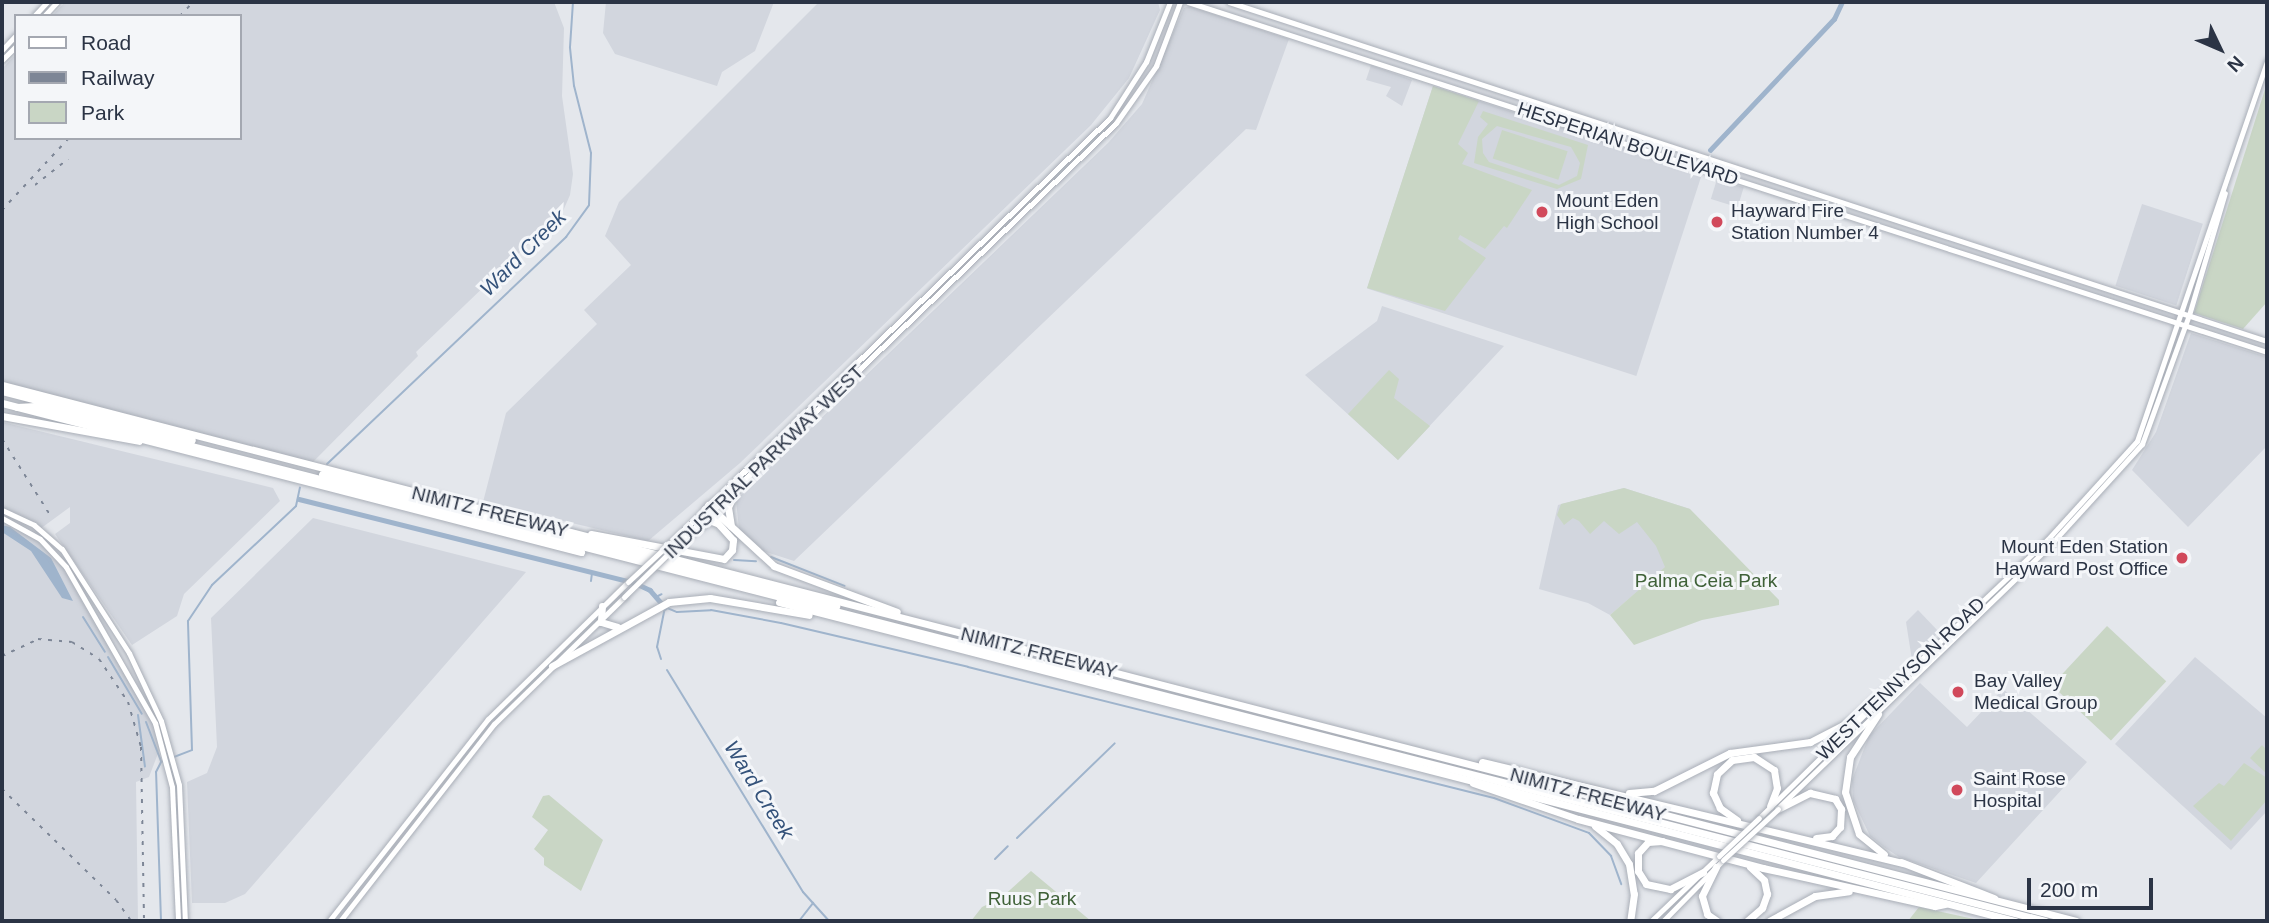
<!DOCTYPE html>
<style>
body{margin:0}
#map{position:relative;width:2269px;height:923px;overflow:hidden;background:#e4e7ec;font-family:Helvetica,sans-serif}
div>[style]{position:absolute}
.built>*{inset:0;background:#d2d6de;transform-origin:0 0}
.green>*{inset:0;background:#c9d6c5;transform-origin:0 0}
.water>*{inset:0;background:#9fb4cc}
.stream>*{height:2px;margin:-1px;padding:0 1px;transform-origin:1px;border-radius:1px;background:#9fb4cc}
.canal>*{height:4.5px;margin:-2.25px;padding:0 2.25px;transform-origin:2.25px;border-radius:2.25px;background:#9fb4cc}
.roads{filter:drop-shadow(0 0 2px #a9aeb7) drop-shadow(0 0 2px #a9aeb7)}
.secondary>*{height:5px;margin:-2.5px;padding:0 2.5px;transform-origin:2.5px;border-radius:2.5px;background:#fff}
.primary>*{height:5px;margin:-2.5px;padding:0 2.5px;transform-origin:2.5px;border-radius:2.5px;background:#fff}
.motorway>*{height:7px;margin:-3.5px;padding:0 3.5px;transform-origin:3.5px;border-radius:3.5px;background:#fff}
.rail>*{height:2px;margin-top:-1px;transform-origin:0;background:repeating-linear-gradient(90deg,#7d8696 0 3.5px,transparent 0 10.5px)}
.bridges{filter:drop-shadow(0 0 2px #a9aeb7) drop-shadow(0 0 2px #a9aeb7)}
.secondary-bridge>*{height:5px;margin:-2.5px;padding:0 2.5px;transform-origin:2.5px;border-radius:2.5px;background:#fff}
.dots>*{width:19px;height:19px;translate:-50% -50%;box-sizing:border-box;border:4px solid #f4f6f9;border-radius:50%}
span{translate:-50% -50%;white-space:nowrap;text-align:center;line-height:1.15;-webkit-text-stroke:6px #f4f6f9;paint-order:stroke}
.street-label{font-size:19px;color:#2b3445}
.poi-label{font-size:19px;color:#2b3445}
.left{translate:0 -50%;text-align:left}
.right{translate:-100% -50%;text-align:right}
.park-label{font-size:19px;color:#3f6138}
.water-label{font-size:21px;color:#34527a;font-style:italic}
.frame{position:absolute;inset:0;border:4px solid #2b3445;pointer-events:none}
.legend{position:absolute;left:14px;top:14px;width:228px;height:126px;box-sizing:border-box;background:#f4f6f9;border:2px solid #a4a8b1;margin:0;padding:9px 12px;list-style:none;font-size:21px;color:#2b3445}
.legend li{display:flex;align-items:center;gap:14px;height:35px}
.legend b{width:35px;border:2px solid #a4a8b1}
.north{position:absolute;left:2185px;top:14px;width:70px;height:70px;-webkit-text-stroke:5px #f4f6f9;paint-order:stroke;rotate:134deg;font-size:19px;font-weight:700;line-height:28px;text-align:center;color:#2b3445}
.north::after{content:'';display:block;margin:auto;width:24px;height:32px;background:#2b3445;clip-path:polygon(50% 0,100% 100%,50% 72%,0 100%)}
.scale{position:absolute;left:2027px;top:878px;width:126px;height:32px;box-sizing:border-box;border:4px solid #2b3445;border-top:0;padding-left:9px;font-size:21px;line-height:24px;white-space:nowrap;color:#2b3445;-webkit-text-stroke:5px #f4f6f9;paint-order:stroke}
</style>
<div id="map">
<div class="built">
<div style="clip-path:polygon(65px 2px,554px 2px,564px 28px,562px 96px,573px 174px,570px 195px,563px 211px,416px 352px,418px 356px,309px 466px,2px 385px,2px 69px,16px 54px,16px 138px,240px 138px,240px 16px,52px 16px)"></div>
<div style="clip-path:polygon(606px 2px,774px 2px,755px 51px,722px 72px,717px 86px,615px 54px,603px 33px)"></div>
<div style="clip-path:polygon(819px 2px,1158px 2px,1160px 10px,1129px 78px,1091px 125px,740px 463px,648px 541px,483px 502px,506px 413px,597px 324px,584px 310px,631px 265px,605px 236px,619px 202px)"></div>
<div style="clip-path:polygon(1189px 6px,1289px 39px,1256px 130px,1246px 129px,794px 561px,763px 551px,739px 529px,736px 500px,1108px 143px,1142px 104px,1184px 8px)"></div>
<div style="clip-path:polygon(1371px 65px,1412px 80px,1402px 106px,1386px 96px,1391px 87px,1366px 80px)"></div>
<div style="left:1433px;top:86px;width:283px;height:213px;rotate:18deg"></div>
<div style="left:1717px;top:179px;width:28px;height:21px;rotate:17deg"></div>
<div style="left:2142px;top:204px;width:64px;height:86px;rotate:18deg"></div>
<div style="clip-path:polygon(1382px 306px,1504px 346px,1398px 460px,1305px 375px,1377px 321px)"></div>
<div style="clip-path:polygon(2191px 333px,2267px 357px,2267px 446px,2188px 527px,2132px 470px,2156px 432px)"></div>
<div style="clip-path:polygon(2px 422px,273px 488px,280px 501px,184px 594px,177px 616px,132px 645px,55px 534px,70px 523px,70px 507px,40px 529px,2px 510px)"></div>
<div style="clip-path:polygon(1624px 488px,1690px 509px,1697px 540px,1610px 615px,1588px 603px,1539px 589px,1558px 505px)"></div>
<div style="clip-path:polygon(2px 518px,40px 539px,66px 567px,120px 655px,162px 743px,149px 777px,136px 782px,138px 921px,2px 921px)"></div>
<div style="clip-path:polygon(313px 518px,526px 572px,245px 894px,225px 903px,192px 903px,187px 782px,207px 773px,217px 747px,211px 618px)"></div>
<div style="clip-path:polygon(1918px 610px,1939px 632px,1912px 660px,1906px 622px)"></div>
<div style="clip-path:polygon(2195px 657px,2267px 718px,2267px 811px,2231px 850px,2115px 744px)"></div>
<div style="clip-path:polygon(1920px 683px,1967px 727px,2003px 689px,2087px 762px,1976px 883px,1899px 857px,1884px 847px,1870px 836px,1853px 800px,1852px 780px,1869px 736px)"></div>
</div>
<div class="green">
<div style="clip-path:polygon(2267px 83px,2267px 302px,2243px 329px,2194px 313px)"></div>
<div style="clip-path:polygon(1433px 86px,1479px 101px,1458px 144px,1468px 153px,1462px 164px,1532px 190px,1507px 228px,1504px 226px,1485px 249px,1460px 235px,1458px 239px,1486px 258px,1445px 311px,1367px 288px)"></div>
<div style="clip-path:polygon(evenodd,1483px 111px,1588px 145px,1581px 179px,1557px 189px,1474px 163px,1478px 137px,1488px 124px,1480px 117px,1483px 111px,1497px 126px,1571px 147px,1580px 163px,1577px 176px,1559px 185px,1489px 162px,1483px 153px,1482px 139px,1497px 126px)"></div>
<div style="left:1502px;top:130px;width:69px;height:30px;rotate:18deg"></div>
<div style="clip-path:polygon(1389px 370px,1399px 379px,1394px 398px,1430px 426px,1398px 460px,1348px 414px)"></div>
<div style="clip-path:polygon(1624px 488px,1690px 509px,1779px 600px,1779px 605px,1702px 620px,1634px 645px,1610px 615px,1665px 567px,1656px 546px,1637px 522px,1619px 534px,1604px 521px,1590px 534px,1579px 521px,1573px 518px,1564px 525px,1557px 515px,1561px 504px)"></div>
<div style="left:2107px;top:626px;width:81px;height:81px;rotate:43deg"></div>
<div style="clip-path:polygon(2262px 745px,2267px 750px,2267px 774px,2250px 758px)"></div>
<div style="clip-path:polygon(2244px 763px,2267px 778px,2267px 800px,2231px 841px,2193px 806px,2219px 783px,2224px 786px)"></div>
<div style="clip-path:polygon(549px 795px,603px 840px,581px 891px,544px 865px,544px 858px,534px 849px,548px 830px,532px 817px,543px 796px)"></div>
<div style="clip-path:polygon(1031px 871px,1091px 921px,971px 921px,982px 907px,1001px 898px)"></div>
<div style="clip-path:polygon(1919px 907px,1983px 921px,1908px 921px)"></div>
</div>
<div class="water">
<div style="clip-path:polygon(2px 525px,10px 527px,51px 558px,73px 601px,62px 598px,31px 551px,2px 532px)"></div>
</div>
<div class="stream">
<div style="left:327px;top:464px;width:330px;rotate:-43.5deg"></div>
<div style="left:566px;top:237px;width:39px;rotate:-54deg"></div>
<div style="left:589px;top:205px;width:52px;rotate:-87.8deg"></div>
<div style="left:591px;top:153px;width:69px;rotate:-104.2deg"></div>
<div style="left:574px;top:86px;width:39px;rotate:-96deg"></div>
<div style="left:570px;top:47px;width:45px;rotate:-86.2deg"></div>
<div style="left:771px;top:557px;width:79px;rotate:21.4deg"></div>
<div style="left:734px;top:560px;width:22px;rotate:3deg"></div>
<div style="left:591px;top:581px;width:8px;rotate:-83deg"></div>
<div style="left:658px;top:596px;width:4px;rotate:-27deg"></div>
<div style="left:83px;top:617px;width:41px;rotate:57.8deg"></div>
<div style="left:108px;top:657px;width:66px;rotate:59.2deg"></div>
<div style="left:661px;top:659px;width:13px;rotate:-108deg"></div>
<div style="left:657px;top:647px;width:41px;rotate:-78.7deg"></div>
<div style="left:665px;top:607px;width:13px;rotate:23deg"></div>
<div style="left:677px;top:612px;width:34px;rotate:-3deg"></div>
<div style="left:711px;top:610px;width:71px;rotate:10.5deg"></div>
<div style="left:781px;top:623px;width:192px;rotate:13.2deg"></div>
<div style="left:968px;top:667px;width:542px;rotate:13.98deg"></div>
<div style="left:1494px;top:798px;width:101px;rotate:20.2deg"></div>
<div style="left:1589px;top:833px;width:32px;rotate:46deg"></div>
<div style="left:1611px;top:856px;width:30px;rotate:70deg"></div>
<div style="left:667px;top:670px;width:260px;rotate:58.5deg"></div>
<div style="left:803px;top:892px;width:39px;rotate:48deg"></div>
<div style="left:138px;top:715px;width:52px;rotate:82.3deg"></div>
<div style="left:146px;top:722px;width:42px;rotate:69deg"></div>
<div style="left:1017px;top:838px;width:136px;rotate:-44.1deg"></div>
<div style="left:995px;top:859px;width:18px;rotate:-45deg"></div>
<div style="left:161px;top:921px;width:149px;rotate:-91.9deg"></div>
<div style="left:156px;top:772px;width:11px;rotate:-63deg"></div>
<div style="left:161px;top:762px;width:33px;rotate:-21deg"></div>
<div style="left:192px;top:750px;width:129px;rotate:-91.8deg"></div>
<div style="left:188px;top:621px;width:43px;rotate:-56.3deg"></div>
<div style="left:212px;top:585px;width:115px;rotate:-43.2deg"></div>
<div style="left:296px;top:506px;width:19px;rotate:-78deg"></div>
<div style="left:799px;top:921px;width:23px;rotate:-52deg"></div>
</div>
<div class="canal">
<div style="left:1710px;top:150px;width:180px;rotate:-46.6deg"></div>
<div style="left:1834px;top:19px;width:19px;rotate:-65deg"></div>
<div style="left:299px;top:499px;width:344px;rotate:14deg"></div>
<div style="left:633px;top:582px;width:19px;rotate:25deg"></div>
<div style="left:650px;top:590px;width:23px;rotate:49deg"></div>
</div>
<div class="roads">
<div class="secondary">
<div style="left:34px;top:16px;width:19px;rotate:-47deg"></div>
<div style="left:44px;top:16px;width:19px;rotate:-47deg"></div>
<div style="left:2px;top:50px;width:21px;rotate:-47deg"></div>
<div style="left:2px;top:60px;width:20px;rotate:-45deg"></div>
<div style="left:2px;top:510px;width:35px;rotate:25deg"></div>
<div style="left:34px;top:525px;width:37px;rotate:41deg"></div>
<div style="left:62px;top:549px;width:124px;rotate:57.2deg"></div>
<div style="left:129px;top:653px;width:75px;rotate:64.8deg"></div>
<div style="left:161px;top:721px;width:66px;rotate:74.3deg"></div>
<div style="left:179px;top:785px;width:136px;rotate:87.5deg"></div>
<div style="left:2px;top:518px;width:43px;rotate:28.9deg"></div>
<div style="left:40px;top:539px;width:38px;rotate:47deg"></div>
<div style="left:66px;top:567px;width:180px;rotate:60.3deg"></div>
<div style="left:155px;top:723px;width:66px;rotate:75.1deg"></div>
<div style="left:172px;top:787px;width:134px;rotate:87.4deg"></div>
<div style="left:695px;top:527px;width:583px;rotate:-43.82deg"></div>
<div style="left:1116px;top:123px;width:70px;rotate:-54.9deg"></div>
<div style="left:1156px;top:66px;width:68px;rotate:-69.4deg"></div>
<div style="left:670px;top:543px;width:612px;rotate:-44.01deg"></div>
<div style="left:1110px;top:118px;width:67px;rotate:-57.3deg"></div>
<div style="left:1146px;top:62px;width:65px;rotate:-68.2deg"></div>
<div style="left:1892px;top:687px;width:214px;rotate:-43.5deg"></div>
<div style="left:2047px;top:540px;width:134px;rotate:-47.7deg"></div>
<div style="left:2137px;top:441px;width:402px;rotate:-71.1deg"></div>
<div style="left:1780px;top:806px;width:377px;rotate:-44deg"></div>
<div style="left:2051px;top:544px;width:135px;rotate:-47.7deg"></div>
<div style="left:2142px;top:444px;width:137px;rotate:-70deg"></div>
<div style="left:2189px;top:315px;width:127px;rotate:-73.6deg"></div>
<div style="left:1759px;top:818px;width:160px;rotate:-44.5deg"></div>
<div style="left:329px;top:921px;width:257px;rotate:-51.8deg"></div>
<div style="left:488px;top:719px;width:196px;rotate:-44.4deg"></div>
<div style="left:340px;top:921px;width:250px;rotate:-52deg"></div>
<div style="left:494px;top:724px;width:182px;rotate:-44.3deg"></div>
<div style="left:1651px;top:921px;width:94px;rotate:-43.7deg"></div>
<div style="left:1663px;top:921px;width:86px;rotate:-45.5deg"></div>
</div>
<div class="primary">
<div style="left:1188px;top:2px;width:1134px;rotate:17.97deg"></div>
<div style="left:1229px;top:2px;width:1092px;rotate:18.09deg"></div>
</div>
<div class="motorway">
<div style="left:2px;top:385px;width:2142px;rotate:14.49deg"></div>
<div style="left:2px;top:391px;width:196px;rotate:14.5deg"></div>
<div style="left:2px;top:403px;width:598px;rotate:14.43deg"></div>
<div style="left:17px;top:407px;width:18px;rotate:-3deg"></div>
<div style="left:35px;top:406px;width:2075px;rotate:14.37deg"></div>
<div style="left:2px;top:416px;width:139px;rotate:10.3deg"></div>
<div style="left:322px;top:474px;width:531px;rotate:14.4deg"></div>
<div style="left:708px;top:505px;width:90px;rotate:42.7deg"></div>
<div style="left:774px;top:566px;width:131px;rotate:20.5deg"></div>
<div style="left:731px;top:526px;width:19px;rotate:-99deg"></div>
<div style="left:728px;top:507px;width:23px;rotate:-65deg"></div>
<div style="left:591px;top:534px;width:135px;rotate:10.6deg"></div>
<div style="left:724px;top:559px;width:12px;rotate:-48deg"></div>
<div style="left:732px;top:550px;width:10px;rotate:-84deg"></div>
<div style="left:733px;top:540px;width:42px;rotate:-132.1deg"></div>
<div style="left:684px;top:537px;width:30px;rotate:-34deg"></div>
<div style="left:709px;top:520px;width:9px;rotate:21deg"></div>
<div style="left:779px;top:602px;width:1277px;rotate:14.47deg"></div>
<div style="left:602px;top:606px;width:16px;rotate:94deg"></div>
<div style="left:601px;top:622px;width:17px;rotate:17deg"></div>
<div style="left:552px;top:666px;width:133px;rotate:-28.7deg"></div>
<div style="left:669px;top:602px;width:41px;rotate:-5.6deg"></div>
<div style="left:710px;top:598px;width:100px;rotate:9.7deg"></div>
<div style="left:1878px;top:714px;width:51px;rotate:123.1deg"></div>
<div style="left:1850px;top:757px;width:35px;rotate:98deg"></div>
<div style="left:1845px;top:792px;width:44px;rotate:71.6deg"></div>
<div style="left:1859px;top:834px;width:32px;rotate:39deg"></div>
<div style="left:1482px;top:762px;width:433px;rotate:13.5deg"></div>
<div style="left:1473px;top:783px;width:111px;rotate:18.9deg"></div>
<div style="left:1578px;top:819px;width:191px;rotate:14.8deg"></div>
<div style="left:1763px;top:868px;width:176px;rotate:12.5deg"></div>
<div style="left:1935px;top:906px;width:10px;rotate:-11deg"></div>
<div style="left:1629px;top:793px;width:25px;rotate:-5deg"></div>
<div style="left:1654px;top:791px;width:85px;rotate:-26.6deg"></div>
<div style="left:1730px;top:753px;width:81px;rotate:-7.8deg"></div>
<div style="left:1810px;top:742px;width:42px;rotate:-27.2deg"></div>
<div style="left:1847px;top:723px;width:60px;rotate:-39deg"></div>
<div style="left:1778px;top:809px;width:36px;rotate:-27deg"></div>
<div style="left:1810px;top:793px;width:26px;rotate:13deg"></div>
<div style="left:1835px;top:799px;width:12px;rotate:59deg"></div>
<div style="left:1841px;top:809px;width:18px;rotate:93deg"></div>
<div style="left:1840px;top:827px;width:12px;rotate:132deg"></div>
<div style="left:1832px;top:836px;width:16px;rotate:173deg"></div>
<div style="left:1737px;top:820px;width:21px;rotate:-145deg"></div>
<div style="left:1720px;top:808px;width:17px;rotate:-115deg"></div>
<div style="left:1713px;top:793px;width:19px;rotate:-78deg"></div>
<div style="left:1717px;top:774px;width:21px;rotate:-43deg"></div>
<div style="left:1732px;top:760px;width:22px;rotate:-8deg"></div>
<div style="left:1754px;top:757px;width:24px;rotate:33deg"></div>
<div style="left:1774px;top:770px;width:18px;rotate:81deg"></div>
<div style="left:1777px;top:788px;width:19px;rotate:111deg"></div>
<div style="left:1595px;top:826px;width:28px;rotate:39deg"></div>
<div style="left:1617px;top:844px;width:23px;rotate:59deg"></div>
<div style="left:1629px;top:864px;width:30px;rotate:81deg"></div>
<div style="left:1634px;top:894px;width:27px;rotate:98deg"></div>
<div style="left:1662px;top:841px;width:14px;rotate:176deg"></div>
<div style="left:1648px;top:842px;width:15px;rotate:132deg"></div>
<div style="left:1638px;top:853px;width:18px;rotate:90deg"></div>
<div style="left:1638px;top:871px;width:15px;rotate:58deg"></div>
<div style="left:1646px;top:884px;width:25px;rotate:12deg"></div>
<div style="left:1670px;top:889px;width:37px;rotate:-27deg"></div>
<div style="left:1901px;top:862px;width:100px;rotate:21.2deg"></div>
<div style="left:1716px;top:867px;width:32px;rotate:116deg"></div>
<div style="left:1702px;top:896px;width:19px;rotate:74deg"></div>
<div style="left:1707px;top:914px;width:12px;rotate:35deg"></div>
<div style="left:1747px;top:921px;width:20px;rotate:-41deg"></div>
<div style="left:1762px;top:908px;width:15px;rotate:-70deg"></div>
<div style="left:1767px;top:894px;width:14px;rotate:-102deg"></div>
<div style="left:1764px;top:880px;width:19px;rotate:-137deg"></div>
<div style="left:1769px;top:921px;width:52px;rotate:-28.5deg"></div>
<div style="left:1815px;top:896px;width:34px;rotate:-8deg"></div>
</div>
</div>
<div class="rail">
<div style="left:180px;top:16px;width:19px;rotate:-47deg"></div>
<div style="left:35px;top:185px;width:42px;rotate:-38.2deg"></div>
<div style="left:2px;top:210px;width:98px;rotate:-47.1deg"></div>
<div style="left:2px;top:439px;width:90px;rotate:57.7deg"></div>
<div style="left:2px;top:656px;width:40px;rotate:-25deg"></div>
<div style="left:38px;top:639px;width:34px;rotate:5deg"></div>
<div style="left:72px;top:642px;width:32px;rotate:32deg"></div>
<div style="left:99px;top:659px;width:52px;rotate:56deg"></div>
<div style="left:128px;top:702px;width:47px;rotate:73.9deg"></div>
<div style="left:141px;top:747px;width:174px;rotate:89deg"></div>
<div style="left:2px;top:789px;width:159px;rotate:44.2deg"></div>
<div style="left:116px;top:900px;width:26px;rotate:54deg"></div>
</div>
<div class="bridges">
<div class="secondary-bridge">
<div style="left:628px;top:582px;width:57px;rotate:-42.9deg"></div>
<div style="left:624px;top:597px;width:74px;rotate:-44.5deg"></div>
<div style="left:1719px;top:856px;width:55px;rotate:-43.5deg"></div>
<div style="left:1723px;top:860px;width:75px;rotate:-42.8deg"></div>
</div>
</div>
<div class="dots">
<div style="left:1542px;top:212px;background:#d1495b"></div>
<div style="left:1717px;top:222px;background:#d1495b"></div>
<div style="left:2182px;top:558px;background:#d1495b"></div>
<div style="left:1958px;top:692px;background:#d1495b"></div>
<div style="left:1957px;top:790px;background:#d1495b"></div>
</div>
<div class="street-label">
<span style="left:1628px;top:144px;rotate:18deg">HESPERIAN BOULEVARD</span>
<span style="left:764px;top:462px;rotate:-44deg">INDUSTRIAL PARKWAY WEST</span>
<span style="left:490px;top:512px;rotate:14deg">NIMITZ FREEWAY</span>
<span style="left:1039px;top:653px;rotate:14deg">NIMITZ FREEWAY</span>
<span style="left:1901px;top:679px;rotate:-44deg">WEST TENNYSON ROAD</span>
<span style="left:1588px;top:795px;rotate:15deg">NIMITZ FREEWAY</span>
</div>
<div class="poi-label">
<span class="left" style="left:1556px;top:212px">Mount Eden<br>High School</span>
<span class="left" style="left:1731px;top:222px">Hayward Fire<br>Station Number 4</span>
<span class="right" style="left:2168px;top:558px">Mount Eden Station<br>Hayward Post Office</span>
<span class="left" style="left:1974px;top:692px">Bay Valley<br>Medical Group</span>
<span class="left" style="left:1973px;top:790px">Saint Rose<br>Hospital</span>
</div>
<div class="park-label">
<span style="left:1706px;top:581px">Palma Ceia Park</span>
<span style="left:1032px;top:899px">Ruus Park</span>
</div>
<div class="water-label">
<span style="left:523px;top:253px;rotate:-45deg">Ward Creek</span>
<span style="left:759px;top:790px;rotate:58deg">Ward Creek</span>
</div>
<div class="frame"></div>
<ul class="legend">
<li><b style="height:9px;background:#fff"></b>Road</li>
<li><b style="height:9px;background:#7d8696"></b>Railway</li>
<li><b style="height:19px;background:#c9d6c5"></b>Park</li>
</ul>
<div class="north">N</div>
<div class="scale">200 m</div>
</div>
